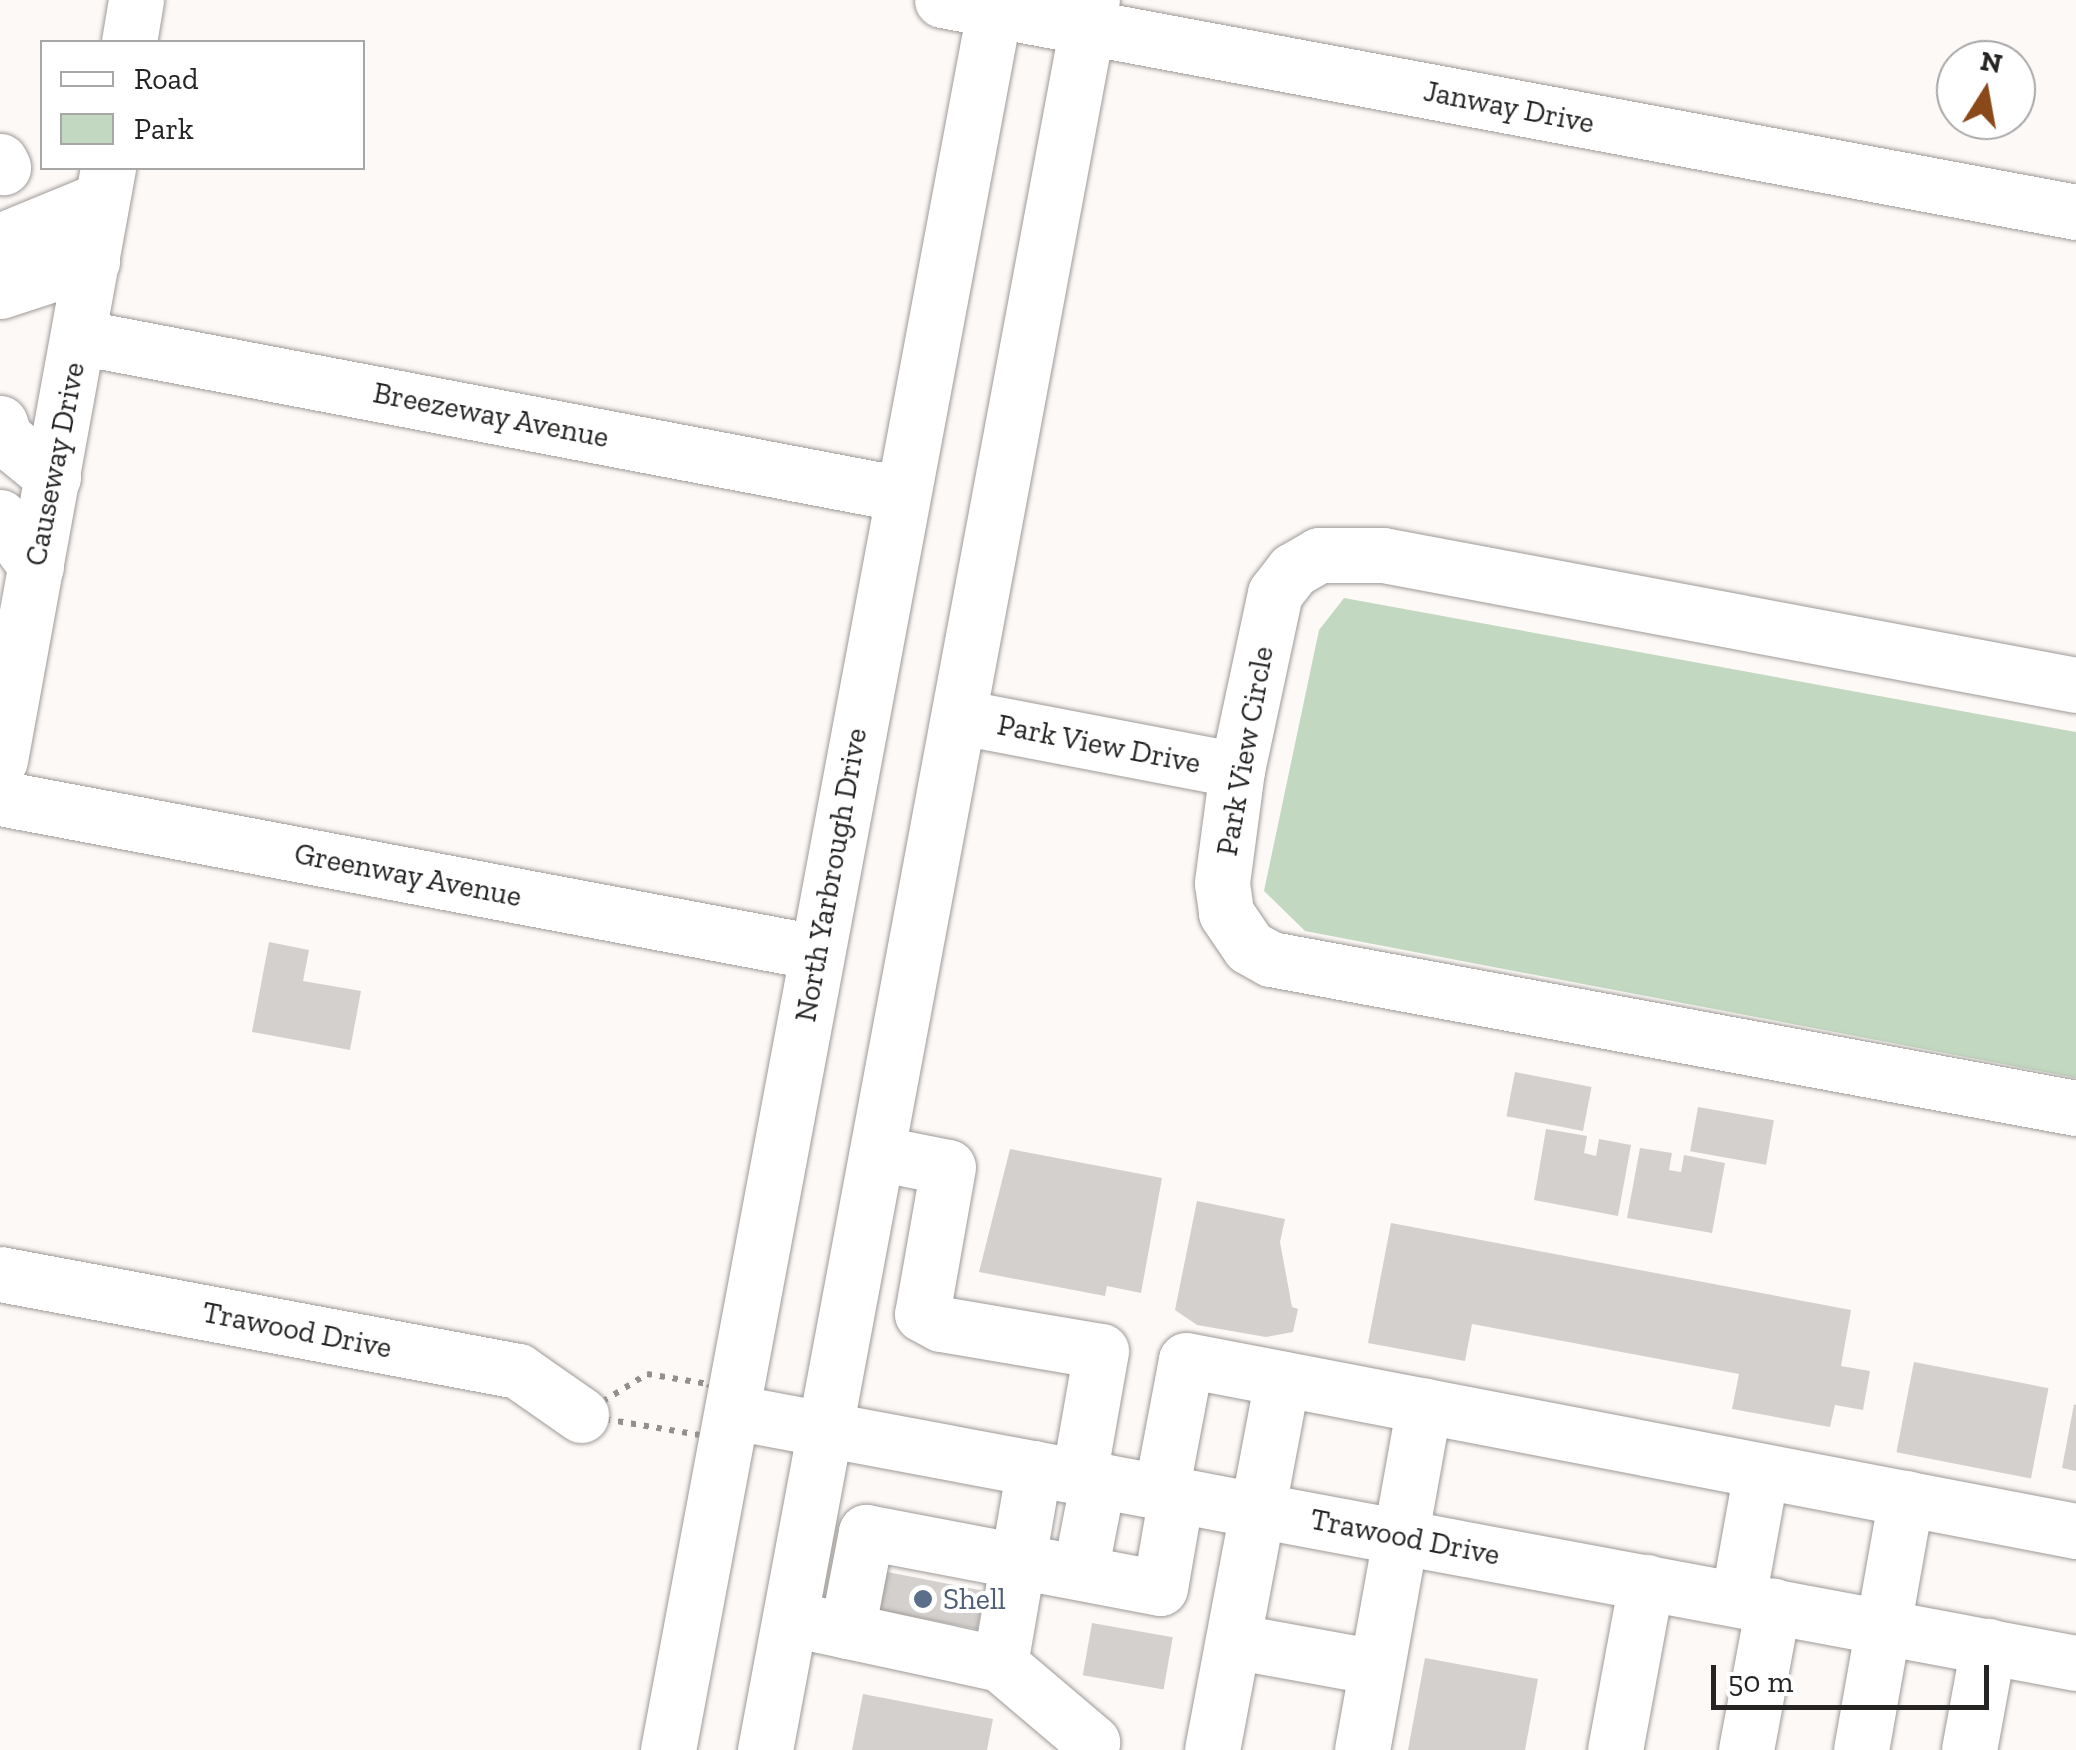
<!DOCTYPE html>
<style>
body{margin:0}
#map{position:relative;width:2076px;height:1750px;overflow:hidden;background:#fdf9f7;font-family:"Zilla Slab",serif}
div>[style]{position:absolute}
.green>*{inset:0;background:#c3d8c1}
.building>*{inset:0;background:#d3d0cd;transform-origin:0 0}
.path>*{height:6px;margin-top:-3px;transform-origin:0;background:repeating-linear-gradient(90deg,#928f8e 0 5px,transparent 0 13px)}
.roads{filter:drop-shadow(0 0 2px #9d9a97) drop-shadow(0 0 2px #9d9a97)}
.minor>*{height:55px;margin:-27.5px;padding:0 27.5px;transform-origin:27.5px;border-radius:27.5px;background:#fff}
.major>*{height:55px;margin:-27.5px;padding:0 27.5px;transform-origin:27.5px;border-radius:27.5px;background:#fff}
.dots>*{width:28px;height:28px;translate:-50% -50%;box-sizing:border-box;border:5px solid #fff;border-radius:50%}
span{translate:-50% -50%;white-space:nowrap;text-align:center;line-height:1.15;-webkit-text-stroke:8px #fff;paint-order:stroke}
.street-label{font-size:30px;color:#252423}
.service-label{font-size:30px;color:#4e5e75}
.left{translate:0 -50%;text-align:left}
.legend{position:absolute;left:40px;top:40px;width:325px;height:130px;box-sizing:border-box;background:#fff;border:2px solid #a8a7a7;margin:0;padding:12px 18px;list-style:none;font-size:30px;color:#252423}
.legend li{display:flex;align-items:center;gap:20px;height:50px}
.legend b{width:50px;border:2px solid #a8a7a7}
.north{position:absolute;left:1936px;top:40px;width:100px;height:100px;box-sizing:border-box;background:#fff;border:2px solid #a8a7a7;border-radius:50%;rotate:11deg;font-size:28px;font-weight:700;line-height:40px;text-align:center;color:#252423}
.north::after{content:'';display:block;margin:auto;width:35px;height:45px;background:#8b4818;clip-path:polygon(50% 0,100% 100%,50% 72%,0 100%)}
.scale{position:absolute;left:1711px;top:1665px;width:278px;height:45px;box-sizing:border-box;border:5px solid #252423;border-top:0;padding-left:12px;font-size:30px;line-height:35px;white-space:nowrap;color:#252423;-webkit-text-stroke:8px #fff;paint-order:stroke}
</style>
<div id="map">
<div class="green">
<div style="clip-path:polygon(1344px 598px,2076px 732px,2076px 1078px,1305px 931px,1264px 891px,1319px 630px)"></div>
</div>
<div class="building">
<div style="clip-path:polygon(269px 942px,309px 950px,303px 981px,361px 991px,350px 1050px,252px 1032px)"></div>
<div style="left:1515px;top:1072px;width:78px;height:45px;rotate:11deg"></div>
<div style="left:1698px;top:1107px;width:77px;height:45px;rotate:10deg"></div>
<div style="clip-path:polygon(1546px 1129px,1587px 1136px,1584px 1153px,1596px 1156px,1599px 1139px,1631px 1145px,1618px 1216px,1534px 1200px)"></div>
<div style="clip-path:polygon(1640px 1148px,1672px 1153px,1669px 1170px,1681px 1172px,1684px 1155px,1725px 1163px,1712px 1233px,1627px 1218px)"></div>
<div style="clip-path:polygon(1010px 1149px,1162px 1178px,1141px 1293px,1107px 1286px,1105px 1296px,979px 1272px)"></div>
<div style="clip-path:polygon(1197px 1201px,1285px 1219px,1280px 1242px,1292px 1307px,1298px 1309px,1293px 1332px,1266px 1337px,1197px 1325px,1175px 1310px)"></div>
<div style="clip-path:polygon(1391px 1223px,1851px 1310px,1841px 1366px,1870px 1371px,1863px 1410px,1835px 1405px,1830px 1427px,1732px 1409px,1739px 1374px,1472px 1324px,1465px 1361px,1368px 1343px)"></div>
<div style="left:1914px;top:1362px;width:137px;height:92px;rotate:11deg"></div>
<div style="clip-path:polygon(2074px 1404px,2076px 1405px,2076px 1471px,2062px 1468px)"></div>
<div style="left:867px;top:1568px;width:120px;height:39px;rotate:11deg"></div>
<div style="left:1092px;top:1623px;width:82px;height:53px;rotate:10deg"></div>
<div style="clip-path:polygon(1425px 1658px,1538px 1679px,1525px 1750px,1408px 1750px)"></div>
<div style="clip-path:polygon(863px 1694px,993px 1719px,987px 1750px,852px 1750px)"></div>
</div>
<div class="path">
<div style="left:647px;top:1374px;width:62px;rotate:9.3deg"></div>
<div style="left:708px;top:1384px;width:38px;rotate:48deg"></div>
<div style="left:733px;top:1412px;width:40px;rotate:145.1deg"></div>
<div style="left:700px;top:1435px;width:121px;rotate:-170.5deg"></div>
<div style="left:581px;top:1415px;width:78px;rotate:-31.8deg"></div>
</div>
<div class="roads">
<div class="minor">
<div style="left:942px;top:0;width:1154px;rotate:10.59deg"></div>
<div style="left:129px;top:42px;width:43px;rotate:-80.5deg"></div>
<div style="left:0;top:161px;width:7px;rotate:63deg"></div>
<div style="left:0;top:241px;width:110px;rotate:-22.4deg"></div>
<div style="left:0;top:291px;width:97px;rotate:-18.1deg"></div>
<div style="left:79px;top:337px;width:838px;rotate:10.8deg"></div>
<div style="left:0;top:423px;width:16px;rotate:72deg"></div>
<div style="left:5px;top:438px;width:62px;rotate:39.1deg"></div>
<div style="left:0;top:517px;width:61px;rotate:53.7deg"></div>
<div style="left:2076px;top:685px;width:705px;rotate:-169.38deg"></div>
<div style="left:1383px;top:555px;width:64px;rotate:180deg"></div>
<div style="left:1319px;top:555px;width:30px;rotate:150deg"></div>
<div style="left:1293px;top:570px;width:29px;rotate:128deg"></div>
<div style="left:1275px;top:593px;width:181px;rotate:102.1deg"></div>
<div style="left:1237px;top:770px;width:114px;rotate:97.6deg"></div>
<div style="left:1222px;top:883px;width:30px;rotate:82deg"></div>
<div style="left:1226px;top:913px;width:41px;rotate:55.9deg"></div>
<div style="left:1249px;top:947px;width:25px;rotate:29deg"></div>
<div style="left:1271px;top:959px;width:819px;rotate:10.49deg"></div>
<div style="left:960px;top:717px;width:282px;rotate:10.8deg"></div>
<div style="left:0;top:760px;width:602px;rotate:-79.66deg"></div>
<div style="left:0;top:798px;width:830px;rotate:10.69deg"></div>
<div style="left:877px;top:1153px;width:72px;rotate:11.2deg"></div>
<div style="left:948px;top:1167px;width:149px;rotate:100deg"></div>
<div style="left:922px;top:1314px;width:21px;rotate:28deg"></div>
<div style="left:941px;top:1324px;width:162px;rotate:9.6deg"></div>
<div style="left:1101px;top:1351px;width:127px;rotate:100deg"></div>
<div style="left:0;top:1274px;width:527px;rotate:10.61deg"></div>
<div style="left:518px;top:1371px;width:77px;rotate:34.9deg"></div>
<div style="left:733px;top:1412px;width:1366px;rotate:10.59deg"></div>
<div style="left:1161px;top:1492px;width:134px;rotate:-79.3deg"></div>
<div style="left:1186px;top:1360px;width:906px;rotate:10.88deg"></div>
<div style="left:1080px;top:1572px;width:95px;rotate:-79deg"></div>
<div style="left:1738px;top:1599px;width:130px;rotate:-79.8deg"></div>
<div style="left:811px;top:1623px;width:193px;rotate:12.2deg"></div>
<div style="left:1000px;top:1664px;width:121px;rotate:40.3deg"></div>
<div style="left:1092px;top:1742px;width:8px;rotate:104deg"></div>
<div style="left:847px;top:1631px;width:101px;rotate:-79.1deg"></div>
<div style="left:866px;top:1532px;width:299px;rotate:10.8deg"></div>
<div style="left:1160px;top:1588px;width:94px;rotate:-80.2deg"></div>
<div style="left:1233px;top:1641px;width:145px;rotate:10.3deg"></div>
<div style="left:1000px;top:1664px;width:199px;rotate:-80.2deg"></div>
<div style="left:1212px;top:1750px;width:378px;rotate:-79.3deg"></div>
<div style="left:1362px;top:1750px;width:350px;rotate:-79.8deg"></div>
<div style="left:1615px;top:1750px;width:171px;rotate:-79.5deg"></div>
<div style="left:1746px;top:1750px;width:147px;rotate:-79.4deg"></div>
<div style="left:1861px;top:1750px;width:256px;rotate:-79.9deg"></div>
<div style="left:1969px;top:1750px;width:106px;rotate:-79.6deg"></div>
</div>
<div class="major">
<div style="left:668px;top:1750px;width:1780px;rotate:-79.38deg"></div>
<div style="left:765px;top:1750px;width:1780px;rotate:-79.42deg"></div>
</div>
</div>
<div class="dots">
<div style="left:923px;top:1599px;background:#5c6f8a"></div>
</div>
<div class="street-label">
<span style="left:1509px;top:107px;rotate:11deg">Janway Drive</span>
<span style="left:491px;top:415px;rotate:11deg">Breezeway Avenue</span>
<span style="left:55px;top:464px;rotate:-79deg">Causeway Drive</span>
<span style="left:1099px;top:744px;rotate:11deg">Park View Drive</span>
<span style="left:1245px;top:751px;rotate:-80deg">Park View Circle</span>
<span style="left:408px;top:875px;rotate:11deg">Greenway Avenue</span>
<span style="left:831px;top:875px;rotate:-80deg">North Yarbrough Drive</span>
<span style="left:297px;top:1330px;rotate:11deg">Trawood Drive</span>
<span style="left:1405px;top:1537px;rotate:11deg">Trawood Drive</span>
</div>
<div class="service-label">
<span class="left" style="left:943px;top:1599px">Shell</span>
</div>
<ul class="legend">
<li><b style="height:12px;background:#fff"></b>Road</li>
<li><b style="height:28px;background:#c3d8c1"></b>Park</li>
</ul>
<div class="north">N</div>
<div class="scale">50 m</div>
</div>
